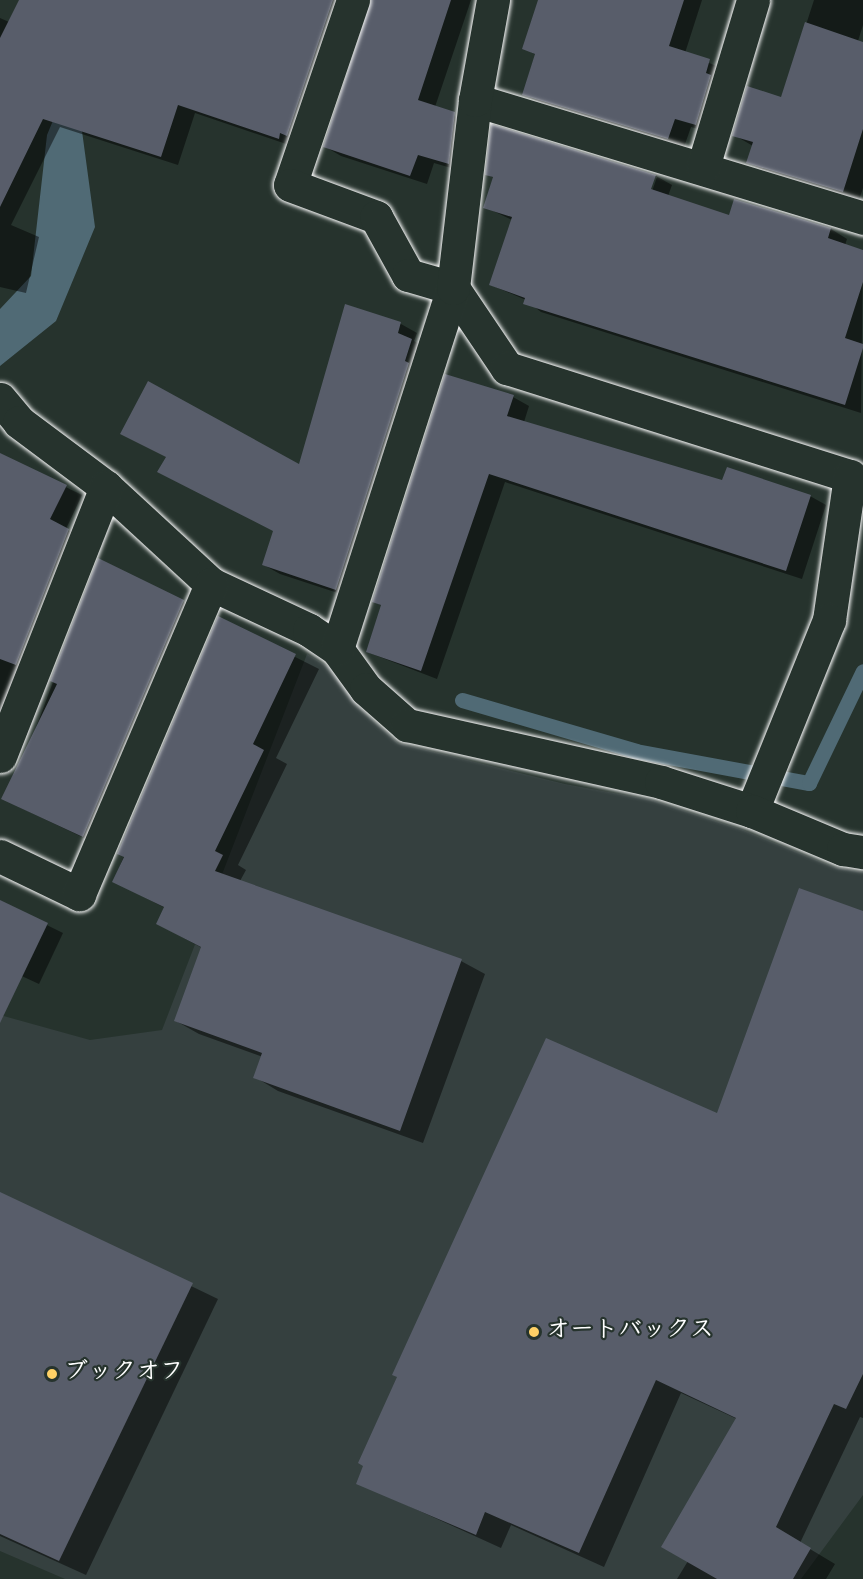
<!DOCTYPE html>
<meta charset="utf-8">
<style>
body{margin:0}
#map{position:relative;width:863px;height:1579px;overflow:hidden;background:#26332d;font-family:Dekko,"Klee One",sans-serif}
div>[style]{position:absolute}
.built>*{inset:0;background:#35403f}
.water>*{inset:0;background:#506a75}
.shadow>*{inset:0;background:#0007}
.stream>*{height:15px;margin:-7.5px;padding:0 7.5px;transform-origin:7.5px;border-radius:7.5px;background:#506a75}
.building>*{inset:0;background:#585d6a}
.roads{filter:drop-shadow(0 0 2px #fff) drop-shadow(0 0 2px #fff)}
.minor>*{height:33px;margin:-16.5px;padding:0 16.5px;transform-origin:16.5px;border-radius:16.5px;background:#26332d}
.dots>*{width:16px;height:16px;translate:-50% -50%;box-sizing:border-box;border:3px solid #26332d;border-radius:50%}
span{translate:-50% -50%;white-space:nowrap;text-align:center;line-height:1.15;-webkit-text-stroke:4.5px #26332d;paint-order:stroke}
.poi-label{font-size:24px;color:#fff;font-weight:700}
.left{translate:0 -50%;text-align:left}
</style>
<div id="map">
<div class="built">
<div style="clip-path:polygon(307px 654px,334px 670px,358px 706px,398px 743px,565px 784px,652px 800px,743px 830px,834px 867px,863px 872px,863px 1495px,801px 1579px,65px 1579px,0 1551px,0 1015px,90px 1040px,162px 1030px)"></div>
</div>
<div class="water">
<div style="clip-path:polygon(103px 0,82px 131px,95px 227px,56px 321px,0 366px,0 309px,31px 276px,47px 135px)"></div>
</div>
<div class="shadow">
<div style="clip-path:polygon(20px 0,355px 0,295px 147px,195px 113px,178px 165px,60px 127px,11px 225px,39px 237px,26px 293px,0 287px,0 18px,9px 22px)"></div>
<div style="clip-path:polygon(371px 0,471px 0,435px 107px,470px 123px,465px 172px,434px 163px,427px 184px,341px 156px,324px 146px)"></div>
<div style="clip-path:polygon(562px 0,702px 0,685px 53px,726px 70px,712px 133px,691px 127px,684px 147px,540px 103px,524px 94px,536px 55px,524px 48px)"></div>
<div style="clip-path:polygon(814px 0,863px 0,863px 25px,858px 41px,863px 43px,863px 188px,859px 200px,764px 171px,748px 162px,753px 146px,734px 135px,782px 99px)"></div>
<div style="clip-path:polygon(evenodd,487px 174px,656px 176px,672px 185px,668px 196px,730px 217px,735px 200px,831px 229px,847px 239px,845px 245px,863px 251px,861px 413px,541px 312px,526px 300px,491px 285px,512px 220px,485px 207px,494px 178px,487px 174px,654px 177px,657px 177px,650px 197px,647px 196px,654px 177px)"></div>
<div style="clip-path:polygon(346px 306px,401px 324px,417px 333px,414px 341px,428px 349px,353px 598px,280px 574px,264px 565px,300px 466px)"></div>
<div style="clip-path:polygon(513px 397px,529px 406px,524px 422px,723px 482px,810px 496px,826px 505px,802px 579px,505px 482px,437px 679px,367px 652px,382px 606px,374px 601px)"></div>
<div style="clip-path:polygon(0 455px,82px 495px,66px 529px,85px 539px,0 736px)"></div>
<div style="clip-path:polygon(99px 560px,199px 610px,99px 845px,19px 807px,29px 746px)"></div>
<div style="clip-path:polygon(218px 618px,319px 669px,276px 758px,287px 764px,238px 865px,246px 870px,240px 881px,461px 961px,485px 974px,423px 1143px,278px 1091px,255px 1077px,263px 1057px,199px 1034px,176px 1021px,202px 948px,158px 924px,165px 908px,114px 881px)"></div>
<div style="clip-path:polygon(0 902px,63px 933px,39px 984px,0 966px)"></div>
<div style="clip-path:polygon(863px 912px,863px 1418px,860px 1417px,800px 1543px,835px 1564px,826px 1579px,677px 1579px,688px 1561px,737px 1419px,681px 1393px,604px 1567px,511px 1525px,501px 1548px,358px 1483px,718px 1115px)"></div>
<div style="clip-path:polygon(0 1194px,218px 1299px,86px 1575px,0 1536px)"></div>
</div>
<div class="stream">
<div style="left:462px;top:700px;width:181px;rotate:16.3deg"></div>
<div style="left:636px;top:751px;width:176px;rotate:10.5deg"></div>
<div style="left:809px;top:783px;width:124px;rotate:-64.3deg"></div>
</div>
<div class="building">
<div style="clip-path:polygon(19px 0,333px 0,287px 136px,280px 133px,279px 139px,178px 105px,161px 157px,43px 119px,0 207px,0 38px)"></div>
<div style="clip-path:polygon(371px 0,451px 0,418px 100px,455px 112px,449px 164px,418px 155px,410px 176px,323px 147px)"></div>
<div style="clip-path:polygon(538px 0,684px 0,669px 46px,710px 59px,706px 73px,711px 75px,696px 125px,675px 119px,668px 139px,522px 95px,535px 54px,522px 49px)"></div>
<div style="clip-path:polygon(805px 22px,863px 42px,863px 129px,843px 192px,746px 163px,753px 142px,732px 136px,747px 86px,781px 97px)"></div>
<div style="clip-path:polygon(491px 124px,656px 175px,651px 189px,729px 215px,734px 199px,831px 228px,828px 238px,863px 250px,863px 282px,845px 338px,863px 344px,863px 348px,845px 405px,523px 304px,525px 298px,489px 285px,512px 217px,483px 208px,493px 177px,485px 175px)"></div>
<div style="clip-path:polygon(345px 304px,401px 322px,398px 333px,412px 339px,405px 361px,409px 363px,336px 590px,262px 565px,273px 531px,157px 472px,166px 457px,120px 434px,148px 381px,299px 464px)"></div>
<div style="clip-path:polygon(445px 374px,514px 395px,507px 416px,722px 480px,727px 467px,811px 495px,786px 571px,489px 474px,421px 671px,366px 652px,381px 605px,372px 602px)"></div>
<div style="clip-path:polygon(0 453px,67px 485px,50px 519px,69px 529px,16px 665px,0 659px)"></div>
<div style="clip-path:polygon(98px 558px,184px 600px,83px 837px,1px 799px,57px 684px,50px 681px)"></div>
<div style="clip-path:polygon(218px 616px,296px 654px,253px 744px,264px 750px,215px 851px,223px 855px,215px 871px,462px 959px,400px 1131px,253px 1078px,262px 1053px,174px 1021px,201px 947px,156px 924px,164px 907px,112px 882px,124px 857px,117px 854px)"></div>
<div style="clip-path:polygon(799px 888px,863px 911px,863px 1374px,846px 1409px,834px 1404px,776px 1527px,811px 1548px,793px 1579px,717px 1579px,661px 1547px,736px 1418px,656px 1380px,579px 1553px,485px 1512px,476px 1535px,356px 1484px,363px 1466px,358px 1463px,397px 1377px,392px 1375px,546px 1038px,717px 1113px)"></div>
<div style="clip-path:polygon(0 900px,48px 923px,0 1023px)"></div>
<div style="clip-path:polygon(0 1192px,193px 1283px,59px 1561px,0 1534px)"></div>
</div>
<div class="roads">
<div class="minor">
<div style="left:353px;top:0;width:195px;rotate:108.8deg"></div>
<div style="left:290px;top:185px;width:92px;rotate:20.4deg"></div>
<div style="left:376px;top:217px;width:66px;rotate:61.1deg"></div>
<div style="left:408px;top:275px;width:47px;rotate:16.1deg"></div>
<div style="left:453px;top:288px;width:97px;rotate:56deg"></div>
<div style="left:507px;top:368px;width:360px;rotate:17.5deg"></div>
<div style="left:850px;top:476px;width:146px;rotate:98.3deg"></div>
<div style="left:829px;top:620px;width:206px;rotate:112deg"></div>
<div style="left:475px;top:100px;width:406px;rotate:16.9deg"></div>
<div style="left:703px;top:167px;width:174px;rotate:-73.3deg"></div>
<div style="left:0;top:399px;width:30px;rotate:50deg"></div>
<div style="left:19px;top:422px;width:109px;rotate:36.8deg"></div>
<div style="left:106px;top:487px;width:143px;rotate:42.7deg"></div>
<div style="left:211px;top:584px;width:108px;rotate:25.1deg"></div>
<div style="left:309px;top:630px;width:34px;rotate:34deg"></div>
<div style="left:337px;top:649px;width:49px;rotate:54.1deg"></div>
<div style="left:366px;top:689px;width:55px;rotate:41.3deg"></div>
<div style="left:407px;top:725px;width:260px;rotate:12.6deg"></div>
<div style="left:661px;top:782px;width:96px;rotate:17.7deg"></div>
<div style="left:752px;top:811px;width:99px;rotate:22.7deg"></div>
<div style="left:843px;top:849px;width:20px;rotate:9deg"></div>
<div style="left:337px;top:649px;width:379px;rotate:-72.2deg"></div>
<div style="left:453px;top:288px;width:189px;rotate:-83.3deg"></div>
<div style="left:475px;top:100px;width:102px;rotate:-79.8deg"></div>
<div style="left:0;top:756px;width:289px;rotate:-68.5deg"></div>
<div style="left:0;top:856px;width:88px;rotate:25.7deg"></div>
<div style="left:79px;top:894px;width:337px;rotate:-66.9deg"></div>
</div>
</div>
<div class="dots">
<div style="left:534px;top:1332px;background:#ffd166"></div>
<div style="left:52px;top:1374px;background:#ffd166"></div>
</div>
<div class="poi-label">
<span class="left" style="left:546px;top:1332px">オートバックス</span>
<span class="left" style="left:64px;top:1374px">ブックオフ</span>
</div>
</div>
